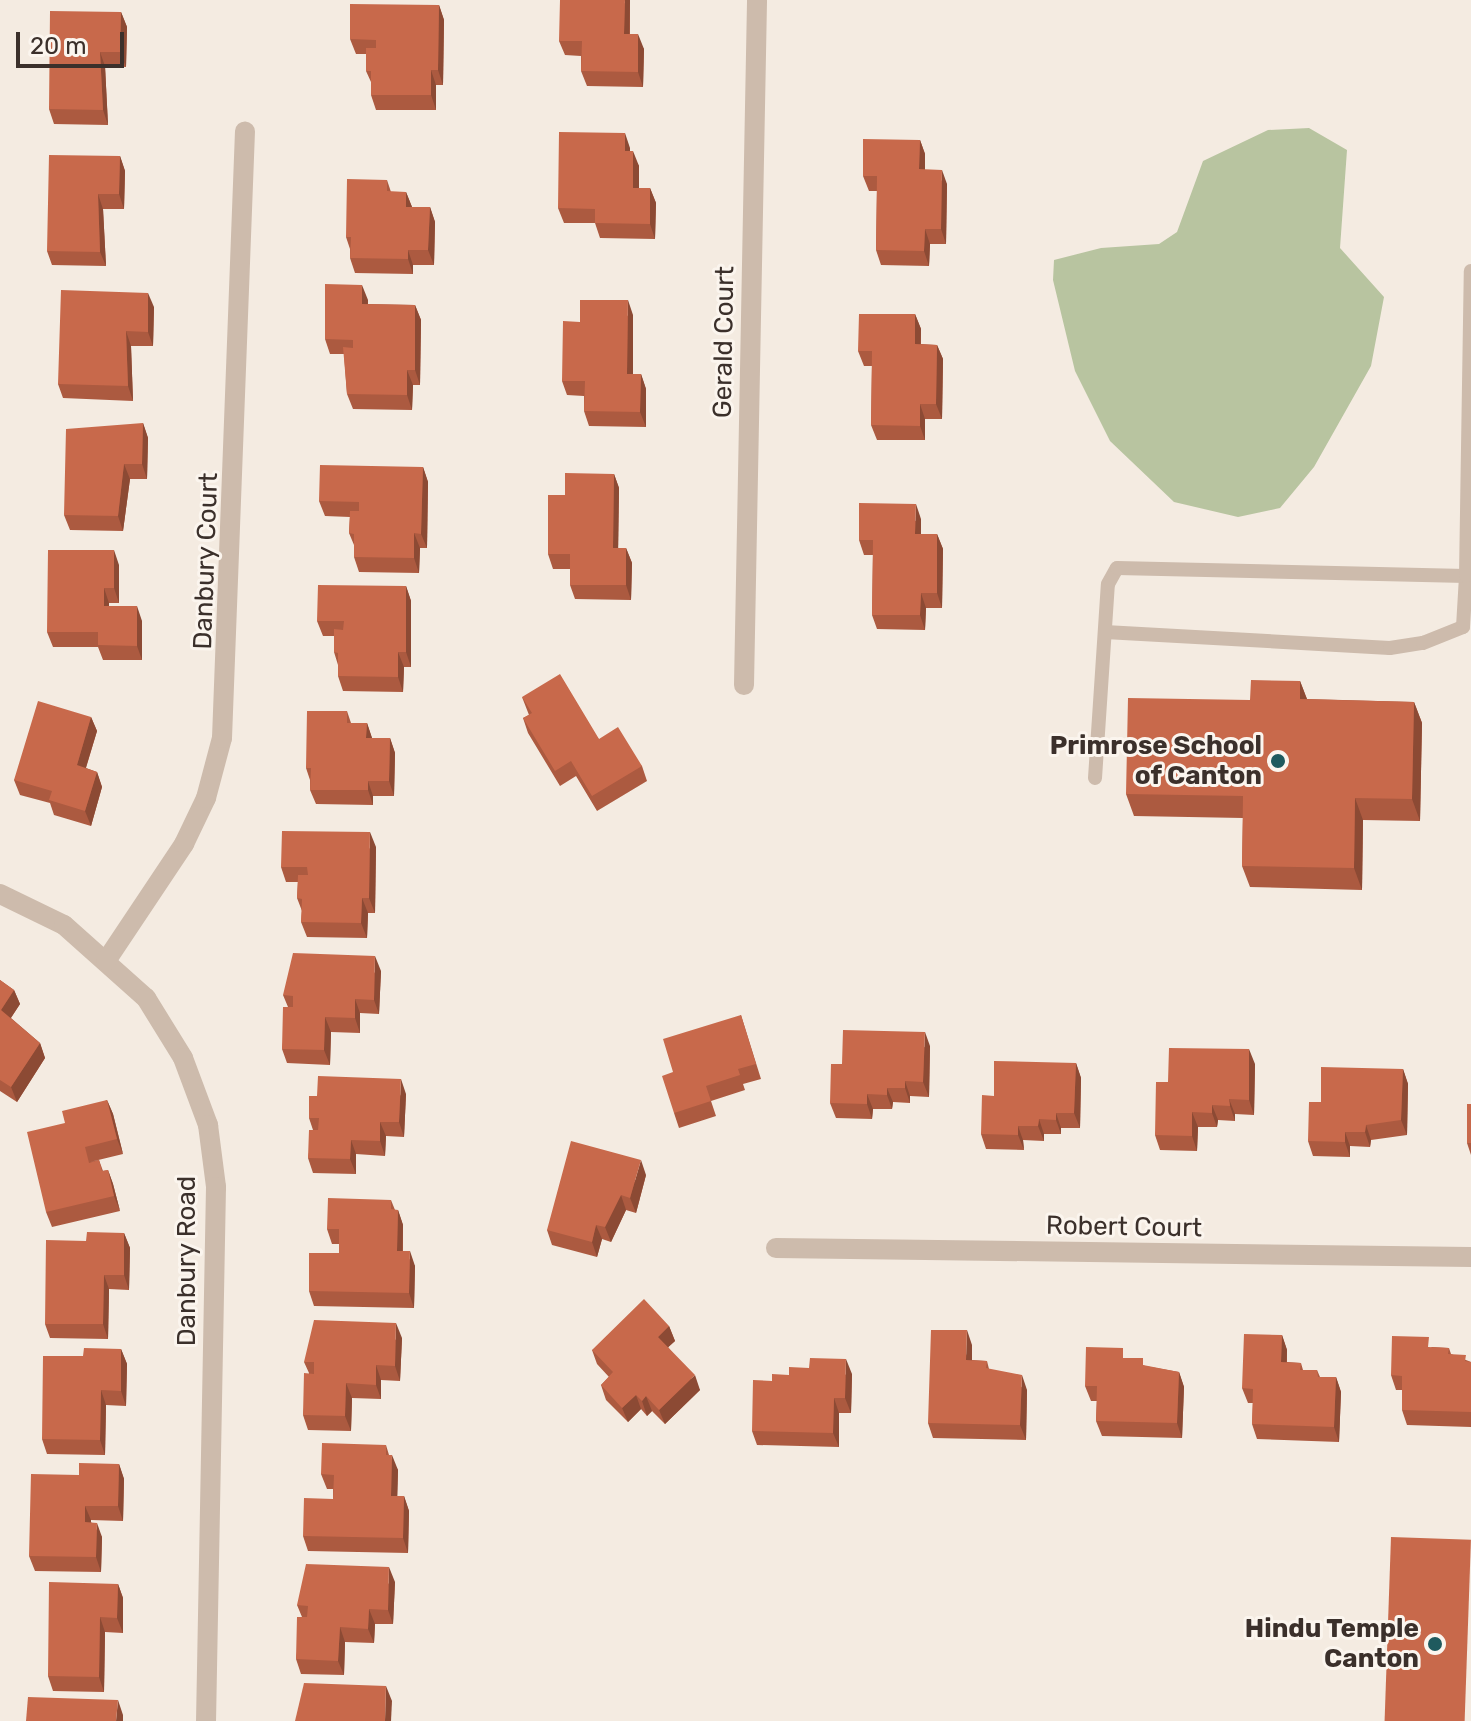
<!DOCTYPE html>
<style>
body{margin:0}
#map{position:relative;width:1471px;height:1721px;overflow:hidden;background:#f4ebe1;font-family:Rubik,sans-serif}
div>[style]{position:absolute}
.green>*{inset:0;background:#b8c4a0}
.service>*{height:14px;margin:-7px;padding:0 7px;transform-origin:7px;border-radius:7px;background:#cdbbac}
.minor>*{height:20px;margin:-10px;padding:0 10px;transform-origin:10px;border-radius:10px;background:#cdbbac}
.wall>*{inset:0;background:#ac5a40}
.shaded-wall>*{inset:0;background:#8c4a34}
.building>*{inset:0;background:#c8694b;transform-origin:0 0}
.dots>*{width:22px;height:22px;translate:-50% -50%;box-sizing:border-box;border:4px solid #fbf5ee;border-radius:50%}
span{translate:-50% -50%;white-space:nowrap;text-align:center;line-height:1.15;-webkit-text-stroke:6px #fbf5ee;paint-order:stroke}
.street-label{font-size:26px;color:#3b302b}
.poi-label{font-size:26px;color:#3b302b;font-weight:700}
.right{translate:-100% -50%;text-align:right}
.scale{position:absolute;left:16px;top:32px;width:108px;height:36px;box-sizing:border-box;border:4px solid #3b302b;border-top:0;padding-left:10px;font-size:24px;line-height:28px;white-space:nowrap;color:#3b302b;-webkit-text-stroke:6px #fbf5ee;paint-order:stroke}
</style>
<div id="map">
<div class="green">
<div style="clip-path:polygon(1309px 128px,1347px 150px,1340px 248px,1384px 297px,1371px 366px,1314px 467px,1280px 508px,1238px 517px,1174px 502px,1110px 441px,1075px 371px,1053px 280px,1054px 260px,1101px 248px,1159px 244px,1177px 232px,1203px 161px,1268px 130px)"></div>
</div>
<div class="service">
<div style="left:1105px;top:632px;width:285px;rotate:3.2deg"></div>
<div style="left:1390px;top:648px;width:33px;rotate:-9deg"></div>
<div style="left:1423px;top:643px;width:43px;rotate:-21.8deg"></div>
<div style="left:1463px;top:627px;width:51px;rotate:-86.6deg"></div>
<div style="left:1095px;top:778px;width:194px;rotate:-86.2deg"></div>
<div style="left:1108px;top:584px;width:18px;rotate:-61deg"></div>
<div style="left:1117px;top:568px;width:349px;rotate:1.3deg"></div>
<div style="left:1466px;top:576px;width:305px;rotate:-89.1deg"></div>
</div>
<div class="minor">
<div style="left:744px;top:685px;width:685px;rotate:-88.91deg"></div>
<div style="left:0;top:894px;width:71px;rotate:25.8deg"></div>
<div style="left:64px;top:925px;width:110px;rotate:41.7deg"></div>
<div style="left:146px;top:998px;width:70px;rotate:58.3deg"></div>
<div style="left:183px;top:1058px;width:72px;rotate:69.5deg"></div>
<div style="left:208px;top:1125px;width:63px;rotate:82.6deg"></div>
<div style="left:216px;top:1187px;width:534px;rotate:91.07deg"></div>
<div style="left:106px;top:961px;width:141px;rotate:-56.3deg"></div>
<div style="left:184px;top:844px;width:51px;rotate:-64.4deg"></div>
<div style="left:206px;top:798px;width:62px;rotate:-75.1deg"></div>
<div style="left:222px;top:738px;width:607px;rotate:-87.83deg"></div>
<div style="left:776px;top:1248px;width:695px;rotate:0.74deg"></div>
</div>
<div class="wall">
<div style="clip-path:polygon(630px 0,630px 34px,644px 49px,643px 87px,587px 86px,581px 71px,581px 56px,565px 55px,559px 41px)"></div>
<div style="clip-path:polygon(439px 5px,444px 20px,443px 85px,436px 85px,436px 110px,376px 110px,371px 95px,371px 82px,366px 71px,366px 54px,356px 54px,350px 39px)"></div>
<div style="clip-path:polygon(121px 12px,127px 27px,126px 67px,105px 66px,108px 125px,54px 124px,49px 109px)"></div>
<div style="clip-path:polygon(920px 140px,925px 154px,925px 170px,947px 184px,946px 244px,930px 244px,929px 266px,881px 265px,876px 250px,877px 191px,869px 191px,863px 176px)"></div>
<div style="clip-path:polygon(630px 148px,630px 151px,639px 166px,639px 188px,650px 188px,656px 203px,655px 239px,600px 238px,595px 223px,564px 223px,558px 208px)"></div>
<div style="clip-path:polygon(120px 156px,125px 171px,124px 209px,103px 209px,106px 266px,52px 265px,47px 251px)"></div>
<div style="clip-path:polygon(387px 180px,391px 192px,406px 192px,412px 207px,430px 207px,435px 222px,434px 265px,413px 265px,413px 274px,355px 273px,350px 258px,350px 249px,346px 237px)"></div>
<div style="clip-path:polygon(368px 300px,368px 304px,415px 305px,421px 320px,420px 385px,413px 385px,412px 410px,353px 409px,347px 394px,344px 354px,330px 354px,325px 339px)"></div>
<div style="clip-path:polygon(154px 307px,153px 346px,131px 346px,133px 401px,63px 398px,58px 384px)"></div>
<div style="clip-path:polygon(915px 314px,921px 329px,921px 344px,937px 345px,943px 359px,942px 419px,925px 419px,925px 440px,877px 440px,871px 425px,872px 366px,864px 366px,858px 351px)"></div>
<div style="clip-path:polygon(633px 315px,633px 374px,641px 374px,646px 389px,646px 427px,589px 426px,584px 411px,584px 396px,567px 395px,562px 381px,580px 322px)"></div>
<div style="clip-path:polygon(143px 423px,148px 438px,147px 479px,130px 479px,123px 531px,70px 530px,64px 515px)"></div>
<div style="clip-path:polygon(423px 467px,428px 482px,427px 548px,420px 548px,419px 573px,359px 572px,354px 557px,354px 545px,349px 533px,350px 517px,325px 516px,319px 501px)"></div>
<div style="clip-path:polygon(614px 474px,619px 488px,618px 548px,626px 548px,632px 563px,631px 600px,575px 599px,570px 585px,570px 569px,553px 569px,548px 554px,565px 495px)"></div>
<div style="clip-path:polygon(921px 519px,921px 534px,937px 534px,943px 549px,942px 608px,926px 608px,925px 630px,877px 629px,872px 615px,873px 555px,864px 555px,859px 540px)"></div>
<div style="clip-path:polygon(119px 565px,119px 603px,109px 603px,109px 606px,142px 621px,142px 660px,103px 660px,98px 647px,53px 647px,47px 632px)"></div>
<div style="clip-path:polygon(406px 586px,411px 601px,411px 667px,404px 667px,403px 692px,343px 691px,338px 676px,338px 665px,334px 652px,334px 636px,323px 636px,317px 621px)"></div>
<div style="clip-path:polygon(1300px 681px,1307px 699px,1414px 702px,1422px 723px,1420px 821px,1363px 820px,1362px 890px,1250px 887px,1242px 866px,1243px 818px,1134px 816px,1126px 794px,1250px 700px)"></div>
<div style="clip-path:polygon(522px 697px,599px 739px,642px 766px,647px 781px,597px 811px,576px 776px,560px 786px,528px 733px,523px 718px,529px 715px)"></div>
<div style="clip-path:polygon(347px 711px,351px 723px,367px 723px,372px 738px,390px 738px,395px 753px,394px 796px,373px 796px,373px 805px,316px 804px,310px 790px,310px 780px,306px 768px)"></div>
<div style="clip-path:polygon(91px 717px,97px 731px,86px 768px,97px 772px,102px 787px,91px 826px,54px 815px,50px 803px,20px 795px,14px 780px)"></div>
<div style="clip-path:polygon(376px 847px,375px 913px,368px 913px,367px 938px,307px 937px,301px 922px,302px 911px,297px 898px,298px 882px,286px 882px,281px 867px)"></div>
<div style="clip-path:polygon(381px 971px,379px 1014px,360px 1013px,360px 1033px,331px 1032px,330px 1065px,287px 1063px,282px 1049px,288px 1007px,283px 995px)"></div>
<div style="clip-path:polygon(0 980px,14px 990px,20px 1004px,11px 1018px,40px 1043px,45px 1058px,17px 1102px,0 1091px)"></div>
<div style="clip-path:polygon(741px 1015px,761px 1079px,743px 1084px,745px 1090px,711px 1101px,716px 1116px,679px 1128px,674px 1113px,673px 1072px)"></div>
<div style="clip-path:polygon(930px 1046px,929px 1097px,910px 1096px,910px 1103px,893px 1102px,892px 1109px,873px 1109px,872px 1119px,836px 1118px,830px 1103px,842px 1064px)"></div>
<div style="clip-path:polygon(1076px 1063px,1081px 1078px,1080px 1128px,1061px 1128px,1061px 1134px,1044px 1134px,1044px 1141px,1023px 1140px,1024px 1150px,986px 1149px,981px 1134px,994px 1096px)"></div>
<div style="clip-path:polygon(1255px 1064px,1254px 1115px,1235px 1114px,1235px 1121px,1218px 1120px,1217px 1127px,1198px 1127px,1197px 1151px,1160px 1150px,1155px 1135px,1168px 1082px)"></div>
<div style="clip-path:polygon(1403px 1069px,1408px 1084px,1407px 1135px,1371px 1140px,1370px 1147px,1350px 1146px,1350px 1157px,1313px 1156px,1308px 1141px,1321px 1102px)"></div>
<div style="clip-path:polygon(406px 1094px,404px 1137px,386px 1136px,385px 1156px,356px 1154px,356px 1174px,313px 1173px,308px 1158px,313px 1130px,309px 1118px)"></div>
<div style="clip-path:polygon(107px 1100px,113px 1114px,123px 1154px,90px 1162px,99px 1160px,103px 1171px,108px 1170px,113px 1184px,120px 1211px,52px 1227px,46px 1212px,65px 1123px)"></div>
<div style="clip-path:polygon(1471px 1104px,1471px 1155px,1467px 1143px)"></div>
<div style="clip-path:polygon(646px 1175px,636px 1213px,626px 1210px,611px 1242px,602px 1239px,597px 1257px,552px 1245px,547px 1230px)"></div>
<div style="clip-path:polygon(391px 1200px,395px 1210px,398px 1210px,403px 1225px,403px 1251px,415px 1266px,414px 1308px,314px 1306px,309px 1291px,339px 1253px,339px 1244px,332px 1244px,327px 1229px)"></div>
<div style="clip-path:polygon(124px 1233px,130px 1248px,129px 1290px,109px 1289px,108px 1339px,50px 1338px,45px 1324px,86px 1241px)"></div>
<div style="clip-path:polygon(669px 1326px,675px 1341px,668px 1347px,700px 1390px,665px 1424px,652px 1411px,647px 1416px,641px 1409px,628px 1422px,606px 1400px,601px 1385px,609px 1377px,597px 1364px,592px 1350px)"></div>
<div style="clip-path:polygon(1282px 1335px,1287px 1350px,1287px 1362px,1301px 1363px,1303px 1370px,1317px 1370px,1320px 1377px,1336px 1377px,1341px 1392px,1339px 1442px,1257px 1439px,1252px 1424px,1253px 1403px,1248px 1403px,1242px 1388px)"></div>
<div style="clip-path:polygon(402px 1338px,400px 1381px,381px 1380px,381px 1399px,352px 1398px,351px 1431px,308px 1430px,303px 1415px,309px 1373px,304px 1362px)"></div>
<div style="clip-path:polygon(972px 1345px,972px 1360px,987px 1361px,989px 1369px,1027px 1390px,1026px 1440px,933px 1438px,928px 1423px)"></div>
<div style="clip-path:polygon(1432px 1347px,1449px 1348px,1451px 1354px,1471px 1362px,1471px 1427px,1407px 1425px,1402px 1410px,1402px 1390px,1396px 1390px,1391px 1375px)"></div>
<div style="clip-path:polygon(121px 1349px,127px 1364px,126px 1406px,106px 1405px,105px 1455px,47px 1454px,42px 1439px,83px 1356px)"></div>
<div style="clip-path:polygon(1127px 1358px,1145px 1366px,1179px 1372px,1184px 1387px,1182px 1438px,1102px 1436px,1096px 1421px,1097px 1401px,1091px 1401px,1085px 1386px)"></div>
<div style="clip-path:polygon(852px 1374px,851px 1413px,839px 1413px,839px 1447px,757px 1445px,752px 1431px,772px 1381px)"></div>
<div style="clip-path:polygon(386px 1445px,389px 1455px,398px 1470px,397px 1496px,404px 1496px,409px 1511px,408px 1553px,308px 1551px,303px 1536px,333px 1499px,333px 1489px,327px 1489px,321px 1474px)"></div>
<div style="clip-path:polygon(119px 1464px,124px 1479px,123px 1521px,91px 1520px,91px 1522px,102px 1537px,101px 1572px,35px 1571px,29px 1556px,79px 1475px)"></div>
<div style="clip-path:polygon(395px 1582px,393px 1624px,375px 1624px,374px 1643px,345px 1642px,344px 1675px,301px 1674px,296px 1659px,302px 1617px,297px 1605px)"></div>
<div style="clip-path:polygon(118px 1584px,123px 1598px,123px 1633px,105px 1632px,104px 1692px,53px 1691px,48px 1676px)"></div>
</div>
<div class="shaded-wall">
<div style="clip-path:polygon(625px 0,630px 0,629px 49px,624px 34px)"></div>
<div style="clip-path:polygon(439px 5px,444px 20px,443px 85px,438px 70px)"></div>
<div style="clip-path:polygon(121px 12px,127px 27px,126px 67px,120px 52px)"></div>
<div style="clip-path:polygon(638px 34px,644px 49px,643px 87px,638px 72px)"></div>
<div style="clip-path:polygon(100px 52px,105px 66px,108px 125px,103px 110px)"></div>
<div style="clip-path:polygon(431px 70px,436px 85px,436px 110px,431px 95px)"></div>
<div style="clip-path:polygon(625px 133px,630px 148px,630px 166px,625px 151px)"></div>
<div style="clip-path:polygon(920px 140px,925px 154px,925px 184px,919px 169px)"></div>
<div style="clip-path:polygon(633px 151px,639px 166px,639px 203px,633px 188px)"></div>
<div style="clip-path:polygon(120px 156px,125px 171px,124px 209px,119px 194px)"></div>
<div style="clip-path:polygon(942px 170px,947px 184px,946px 244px,941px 229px)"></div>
<div style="clip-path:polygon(650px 188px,656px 203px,655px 239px,650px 224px)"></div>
<div style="clip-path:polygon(406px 192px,412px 207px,406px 207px)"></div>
<div style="clip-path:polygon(98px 194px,103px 209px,106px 266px,100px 252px)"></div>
<div style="clip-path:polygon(430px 207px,435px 222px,434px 265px,428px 250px)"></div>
<div style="clip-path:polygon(925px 229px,930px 244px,929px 266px,924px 251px)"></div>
<div style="clip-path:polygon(408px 250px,413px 265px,413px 274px,408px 259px)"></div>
<div style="clip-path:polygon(362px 285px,368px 300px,367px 318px,362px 304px)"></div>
<div style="clip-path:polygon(148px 293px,154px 307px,153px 346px,148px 332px)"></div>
<div style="clip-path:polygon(628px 300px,633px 315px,633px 389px,627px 374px)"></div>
<div style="clip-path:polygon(415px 305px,421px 320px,420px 385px,415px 370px)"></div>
<div style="clip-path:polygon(915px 314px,921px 329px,920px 359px,915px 344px)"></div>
<div style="clip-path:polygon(126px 331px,131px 346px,133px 401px,128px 386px)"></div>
<div style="clip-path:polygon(937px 345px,943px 359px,942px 419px,936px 404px)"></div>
<div style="clip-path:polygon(407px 370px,413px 385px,412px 410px,407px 395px)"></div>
<div style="clip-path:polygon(641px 374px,646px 389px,646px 427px,640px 412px)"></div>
<div style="clip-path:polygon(920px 404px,925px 419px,925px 440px,920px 426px)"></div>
<div style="clip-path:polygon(143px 423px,148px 438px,147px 479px,142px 464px)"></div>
<div style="clip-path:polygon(124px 464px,130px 479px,123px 531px,118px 516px)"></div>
<div style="clip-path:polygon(423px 467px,428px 482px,427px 548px,421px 534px)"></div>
<div style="clip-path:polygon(614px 474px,619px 488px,618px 562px,613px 548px)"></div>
<div style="clip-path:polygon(916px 504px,921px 519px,921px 548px,915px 534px)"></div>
<div style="clip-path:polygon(414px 533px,420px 548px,419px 573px,414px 558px)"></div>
<div style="clip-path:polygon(937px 534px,943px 549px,942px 608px,937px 593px)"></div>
<div style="clip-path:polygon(626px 548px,632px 563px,631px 600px,626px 585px)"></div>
<div style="clip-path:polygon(114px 550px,119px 565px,119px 603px,114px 588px)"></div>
<div style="clip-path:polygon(406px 586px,411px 601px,411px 667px,406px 652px)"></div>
<div style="clip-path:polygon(104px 588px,109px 603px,109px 620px,104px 606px)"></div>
<div style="clip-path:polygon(921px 593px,926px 608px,925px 630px,920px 615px)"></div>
<div style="clip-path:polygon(137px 606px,142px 621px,142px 660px,137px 646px)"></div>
<div style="clip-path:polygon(398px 652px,404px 667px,403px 692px,398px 677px)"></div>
<div style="clip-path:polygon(1300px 681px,1308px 702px,1300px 699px)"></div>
<div style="clip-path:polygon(1414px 702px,1422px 723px,1420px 821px,1412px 799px)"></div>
<div style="clip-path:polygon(91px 717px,97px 731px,82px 780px,77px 765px)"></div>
<div style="clip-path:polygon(367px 723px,372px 738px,366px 738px)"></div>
<div style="clip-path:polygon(390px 738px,395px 753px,394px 796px,389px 781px)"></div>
<div style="clip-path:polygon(97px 772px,102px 787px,91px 826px,85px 811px)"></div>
<div style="clip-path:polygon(368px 781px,373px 796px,373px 805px,368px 790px)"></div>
<div style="clip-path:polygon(1355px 798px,1363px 820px,1362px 890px,1354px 868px)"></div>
<div style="clip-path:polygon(370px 832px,376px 847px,375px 913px,369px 898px)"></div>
<div style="clip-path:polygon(362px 898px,368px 913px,367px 938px,361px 923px)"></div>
<div style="clip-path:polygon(375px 956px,381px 971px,379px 1014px,374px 1000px)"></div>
<div style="clip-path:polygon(14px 990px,20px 1004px,6px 1025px,1px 1010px)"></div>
<div style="clip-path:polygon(355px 999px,360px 1013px,360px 1033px,355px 1018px)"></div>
<div style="clip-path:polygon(325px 1017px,331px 1032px,330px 1065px,324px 1050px)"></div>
<div style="clip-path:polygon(925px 1032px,930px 1046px,929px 1097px,923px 1082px)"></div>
<div style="clip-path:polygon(40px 1043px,45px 1058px,17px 1102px,11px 1087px)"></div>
<div style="clip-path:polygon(1249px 1049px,1255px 1064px,1254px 1115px,1249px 1100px)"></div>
<div style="clip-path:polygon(1076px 1063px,1081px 1078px,1080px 1128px,1074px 1113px)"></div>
<div style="clip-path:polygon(1403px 1069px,1408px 1084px,1407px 1135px,1401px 1120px)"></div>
<div style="clip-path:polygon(401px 1079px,406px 1094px,404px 1137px,399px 1122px)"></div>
<div style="clip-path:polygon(905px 1081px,910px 1096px,910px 1103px,905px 1088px)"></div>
<div style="clip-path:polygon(887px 1088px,893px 1102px,892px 1109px,887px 1095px)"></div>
<div style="clip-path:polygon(867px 1094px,873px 1109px,872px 1119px,867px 1104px)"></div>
<div style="clip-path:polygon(1229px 1099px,1235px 1114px,1235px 1121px,1230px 1106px)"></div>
<div style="clip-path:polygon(107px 1100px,113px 1114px,123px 1154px,117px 1139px)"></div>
<div style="clip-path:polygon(1212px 1105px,1218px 1120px,1217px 1127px,1212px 1113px)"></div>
<div style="clip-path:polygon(1192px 1112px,1198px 1127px,1197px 1151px,1192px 1136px)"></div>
<div style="clip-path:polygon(1056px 1113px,1061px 1128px,1061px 1134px,1056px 1120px)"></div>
<div style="clip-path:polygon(1039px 1119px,1044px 1134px,1044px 1141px,1038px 1126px)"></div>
<div style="clip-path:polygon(380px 1122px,386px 1136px,385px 1156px,380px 1141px)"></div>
<div style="clip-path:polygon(1366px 1125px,1371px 1140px,1370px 1147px,1365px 1132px)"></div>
<div style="clip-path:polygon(1018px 1126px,1023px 1140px,1024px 1150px,1018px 1135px)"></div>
<div style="clip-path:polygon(1345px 1132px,1350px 1146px,1350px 1157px,1345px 1142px)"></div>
<div style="clip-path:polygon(351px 1140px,356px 1154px,356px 1174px,350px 1159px)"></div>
<div style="clip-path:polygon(641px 1160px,646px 1175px,636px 1213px,630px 1198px)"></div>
<div style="clip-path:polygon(108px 1170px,113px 1184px,120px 1211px,114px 1196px)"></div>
<div style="clip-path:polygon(621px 1195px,626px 1210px,611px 1242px,605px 1227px)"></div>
<div style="clip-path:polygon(398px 1210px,403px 1225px,402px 1265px,397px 1251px)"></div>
<div style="clip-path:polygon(596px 1225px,602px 1239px,597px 1257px,592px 1242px)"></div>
<div style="clip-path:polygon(124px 1233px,130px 1248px,129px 1290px,124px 1275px)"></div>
<div style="clip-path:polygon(410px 1251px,415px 1266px,414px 1308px,409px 1293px)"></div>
<div style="clip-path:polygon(104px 1275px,109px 1289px,108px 1339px,103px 1324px)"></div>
<div style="clip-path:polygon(396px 1323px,402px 1338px,400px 1381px,395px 1366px)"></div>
<div style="clip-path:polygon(669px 1326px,675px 1341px,663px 1352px,658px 1337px)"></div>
<div style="clip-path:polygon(967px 1330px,972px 1345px,972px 1375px,966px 1360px)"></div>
<div style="clip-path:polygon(1282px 1335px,1287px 1350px,1286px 1377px,1281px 1362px)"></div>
<div style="clip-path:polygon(121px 1349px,127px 1364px,126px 1406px,121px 1391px)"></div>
<div style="clip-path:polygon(846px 1359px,852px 1374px,851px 1413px,845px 1398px)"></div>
<div style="clip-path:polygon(376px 1365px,381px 1380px,381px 1399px,376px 1385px)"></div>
<div style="clip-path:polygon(1179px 1372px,1184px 1387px,1182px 1438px,1177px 1423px)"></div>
<div style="clip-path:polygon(695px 1375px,700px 1390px,665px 1424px,659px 1410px)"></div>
<div style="clip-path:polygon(1022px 1375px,1027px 1390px,1026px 1440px,1020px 1425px)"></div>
<div style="clip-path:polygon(1336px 1377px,1341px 1392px,1339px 1442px,1334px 1427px)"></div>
<div style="clip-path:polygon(346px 1383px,352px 1398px,351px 1431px,345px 1416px)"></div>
<div style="clip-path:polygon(101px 1390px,106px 1405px,105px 1455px,100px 1440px)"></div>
<div style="clip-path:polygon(636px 1395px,641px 1409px,628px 1422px,622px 1408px)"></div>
<div style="clip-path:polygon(646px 1396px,652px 1411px,647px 1416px,642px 1401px)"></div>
<div style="clip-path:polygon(834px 1398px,839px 1413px,839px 1447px,833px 1433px)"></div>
<div style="clip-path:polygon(392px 1455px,398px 1470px,397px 1511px,391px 1496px)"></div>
<div style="clip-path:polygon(119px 1464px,124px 1479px,123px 1521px,118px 1506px)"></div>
<div style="clip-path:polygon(404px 1496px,409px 1511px,408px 1553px,403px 1538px)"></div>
<div style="clip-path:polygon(85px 1506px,91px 1520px,91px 1537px,85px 1522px)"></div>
<div style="clip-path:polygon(97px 1523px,102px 1537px,101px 1572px,96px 1557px)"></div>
<div style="clip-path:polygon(389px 1567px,395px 1582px,393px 1624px,388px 1610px)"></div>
<div style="clip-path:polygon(118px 1584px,123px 1598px,123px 1633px,117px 1618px)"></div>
<div style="clip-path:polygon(369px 1609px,375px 1624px,374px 1643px,368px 1629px)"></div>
<div style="clip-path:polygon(100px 1617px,105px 1632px,104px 1692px,99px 1677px)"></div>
<div style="clip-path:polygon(340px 1627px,345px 1642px,344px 1675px,338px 1661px)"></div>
<div style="clip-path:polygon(386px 1686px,392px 1701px,391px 1721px,385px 1721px)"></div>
<div style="clip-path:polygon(118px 1700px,123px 1715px,123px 1721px,116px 1721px)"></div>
</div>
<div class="building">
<div style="clip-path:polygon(560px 0,625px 0,624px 34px,638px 34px,638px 72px,581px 71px,582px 41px,559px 41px)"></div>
<div style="clip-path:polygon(350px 4px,439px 5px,438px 70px,431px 70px,431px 95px,371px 95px,371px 71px,366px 71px,366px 48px,376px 48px,376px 40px,350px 39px)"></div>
<div style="clip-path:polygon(50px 11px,121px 12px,120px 52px,100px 52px,103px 110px,49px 109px)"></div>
<div style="clip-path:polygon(559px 132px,625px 133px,625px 151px,633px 151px,633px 188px,650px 188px,650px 224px,595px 223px,595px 209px,558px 208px)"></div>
<div style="clip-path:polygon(863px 139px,920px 140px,919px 169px,942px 170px,941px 229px,925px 229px,924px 251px,876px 250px,877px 176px,863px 176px)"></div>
<div style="clip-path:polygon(49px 155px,120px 156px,119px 194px,98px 194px,100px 252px,47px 251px)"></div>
<div style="clip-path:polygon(347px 179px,387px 180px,387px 191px,406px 192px,406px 207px,430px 207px,428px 250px,408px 250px,408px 259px,350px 258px,351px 237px,346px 237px)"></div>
<div style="clip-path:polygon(325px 284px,362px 285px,362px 304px,415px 305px,415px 370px,407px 370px,407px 395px,347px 394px,343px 347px,353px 348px,353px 340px,325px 339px)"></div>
<div style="clip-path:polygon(61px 290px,148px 293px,148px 332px,126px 331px,128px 386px,58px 384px)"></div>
<div style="clip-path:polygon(580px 300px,628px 300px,627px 374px,641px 374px,640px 412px,584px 411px,585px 381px,562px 381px,563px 321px,580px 322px)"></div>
<div style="clip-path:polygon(859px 314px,915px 314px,915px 344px,937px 345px,936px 404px,920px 404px,920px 426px,871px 425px,872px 351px,858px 351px)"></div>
<div style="clip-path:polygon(143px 423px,142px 464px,124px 464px,118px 516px,64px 515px,66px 429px)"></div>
<div style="clip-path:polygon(320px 465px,423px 467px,421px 534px,414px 533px,414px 558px,354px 557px,354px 534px,349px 533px,350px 511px,359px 511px,359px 502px,319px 501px)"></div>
<div style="clip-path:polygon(565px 473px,614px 474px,613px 548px,626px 548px,626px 585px,570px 585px,570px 554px,548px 554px,548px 495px,565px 495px)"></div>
<div style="clip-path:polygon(859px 503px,916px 504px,915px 534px,937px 534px,937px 593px,921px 593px,920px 615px,872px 615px,873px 540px,859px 540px)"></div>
<div style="clip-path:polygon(48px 550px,114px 550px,114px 588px,104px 588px,104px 606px,137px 606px,137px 646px,98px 645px,98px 632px,47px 632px)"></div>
<div style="clip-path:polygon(318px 585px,406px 586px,406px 652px,398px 652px,398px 677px,338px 676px,338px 653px,334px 652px,334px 629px,343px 630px,344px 621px,317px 621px)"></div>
<div style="clip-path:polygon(560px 674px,599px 739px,618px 727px,642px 766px,592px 796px,571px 761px,555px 771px,523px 718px,532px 713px,522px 697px)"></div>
<div style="clip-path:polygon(1251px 680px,1300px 681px,1300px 699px,1414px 702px,1412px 799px,1355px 798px,1354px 868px,1242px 866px,1243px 796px,1126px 794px,1128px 698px,1250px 700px)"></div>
<div style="clip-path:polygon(38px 701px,91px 717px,77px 765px,97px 772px,85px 811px,49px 800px,52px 791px,14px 780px)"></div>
<div style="clip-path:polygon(307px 711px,347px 711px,347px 723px,367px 723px,366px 738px,390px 738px,389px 781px,368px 781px,368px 790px,310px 790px,311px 768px,306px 768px)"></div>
<div style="clip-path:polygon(282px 831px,370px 832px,369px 898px,362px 898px,361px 923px,301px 922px,302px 899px,297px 898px,298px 875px,308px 875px,307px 867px,281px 867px)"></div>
<div style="clip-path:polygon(293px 953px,375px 956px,374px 1000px,355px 999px,355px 1018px,325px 1017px,324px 1050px,282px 1049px,283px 1007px,293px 1007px,293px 996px,283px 995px)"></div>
<div style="clip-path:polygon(0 980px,14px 990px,1px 1010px,40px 1043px,11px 1087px,0 1080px)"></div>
<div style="clip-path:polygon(741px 1015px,756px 1064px,738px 1069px,740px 1075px,706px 1086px,711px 1101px,674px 1113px,662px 1076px,673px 1072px,663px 1039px)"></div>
<div style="clip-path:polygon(843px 1030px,925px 1032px,923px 1082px,905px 1081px,905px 1088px,887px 1088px,887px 1095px,867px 1094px,867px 1104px,830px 1103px,831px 1064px,842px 1064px)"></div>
<div style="clip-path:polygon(1169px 1048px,1249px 1049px,1249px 1100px,1229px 1099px,1230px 1106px,1212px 1105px,1212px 1113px,1192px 1112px,1192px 1136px,1155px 1135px,1156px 1082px,1168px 1082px)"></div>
<div style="clip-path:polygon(994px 1061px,1076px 1063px,1074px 1113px,1056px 1113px,1056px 1120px,1039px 1119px,1038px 1126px,1018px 1126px,1018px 1135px,981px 1134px,982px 1095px,994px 1096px)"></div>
<div style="clip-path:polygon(1321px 1067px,1403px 1069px,1401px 1120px,1366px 1125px,1365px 1132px,1345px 1132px,1345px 1142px,1308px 1141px,1309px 1102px,1321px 1102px)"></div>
<div style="clip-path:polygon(318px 1076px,401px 1079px,399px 1122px,380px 1122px,380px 1141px,351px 1140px,350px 1159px,308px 1158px,309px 1130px,318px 1130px,319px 1118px,309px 1118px,309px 1096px,317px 1096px)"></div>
<div style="clip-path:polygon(107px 1100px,117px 1139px,85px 1147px,89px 1163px,99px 1160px,102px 1171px,108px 1170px,114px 1196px,46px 1212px,27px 1132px,65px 1123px,62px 1111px)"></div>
<div style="left:1467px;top:1104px;width:4px;height:39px"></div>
<div style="clip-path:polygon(571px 1141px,641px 1160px,630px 1198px,621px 1195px,605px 1227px,596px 1225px,592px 1242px,547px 1230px)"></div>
<div style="clip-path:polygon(328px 1198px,391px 1200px,391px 1209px,398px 1210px,397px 1251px,410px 1251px,409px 1293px,309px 1291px,309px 1253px,339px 1253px,339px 1229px,327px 1229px)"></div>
<div style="clip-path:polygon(87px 1232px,124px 1233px,124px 1275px,104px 1275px,103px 1324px,45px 1324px,46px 1240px,86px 1241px)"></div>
<div style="clip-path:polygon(644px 1299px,669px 1326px,658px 1337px,695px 1375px,659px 1410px,646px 1396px,642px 1401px,636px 1395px,622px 1408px,601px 1385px,613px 1372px,592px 1350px)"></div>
<div style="clip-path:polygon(314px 1320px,396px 1323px,395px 1366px,376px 1365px,376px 1385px,346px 1383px,345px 1416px,303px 1415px,304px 1373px,314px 1374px,314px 1362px,304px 1362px)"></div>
<div style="clip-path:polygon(931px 1330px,967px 1330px,966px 1360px,987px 1361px,986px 1368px,1022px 1375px,1020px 1425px,928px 1423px)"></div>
<div style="clip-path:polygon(1244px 1334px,1282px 1335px,1281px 1362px,1301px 1363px,1300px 1370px,1317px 1370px,1318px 1377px,1336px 1377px,1334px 1427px,1252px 1424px,1253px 1389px,1242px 1388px)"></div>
<div style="clip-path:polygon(1392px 1336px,1429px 1337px,1428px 1347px,1449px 1348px,1448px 1354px,1466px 1355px,1465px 1361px,1471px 1362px,1471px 1412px,1402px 1410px,1402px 1376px,1391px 1375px)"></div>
<div style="clip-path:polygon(1086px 1347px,1123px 1348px,1123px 1358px,1143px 1358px,1143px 1365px,1179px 1372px,1177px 1423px,1096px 1421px,1097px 1386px,1085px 1386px)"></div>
<div style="clip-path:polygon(84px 1348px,121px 1349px,121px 1391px,101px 1390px,100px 1440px,42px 1439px,43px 1356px,83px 1356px)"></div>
<div style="clip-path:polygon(810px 1358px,846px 1359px,845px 1398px,834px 1398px,833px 1433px,752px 1431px,753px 1380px,772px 1381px,772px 1374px,789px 1375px,789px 1367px,809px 1368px)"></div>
<div style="clip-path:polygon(322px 1443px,386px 1445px,386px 1455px,392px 1455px,391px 1496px,404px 1496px,403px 1538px,303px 1536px,304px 1498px,333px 1499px,334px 1475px,321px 1474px)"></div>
<div style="clip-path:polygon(79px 1463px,119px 1464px,118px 1506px,85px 1506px,85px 1522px,97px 1523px,96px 1557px,29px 1556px,31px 1474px,79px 1475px)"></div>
<div style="left:1391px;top:1537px;width:80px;height:184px;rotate:2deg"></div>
<div style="clip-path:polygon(306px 1564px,389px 1567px,388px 1610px,369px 1609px,368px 1629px,340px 1627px,338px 1661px,296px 1659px,297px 1617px,307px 1617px,308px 1606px,297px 1605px)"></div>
<div style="clip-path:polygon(49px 1582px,118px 1584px,117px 1618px,100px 1617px,99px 1677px,48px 1676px)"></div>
<div style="clip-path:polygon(304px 1683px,386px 1686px,385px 1721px,295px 1721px)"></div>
<div style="clip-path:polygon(28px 1697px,118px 1700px,116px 1721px,26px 1721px)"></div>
</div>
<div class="dots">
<div style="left:1278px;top:761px;background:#1f5a5e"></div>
<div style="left:1435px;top:1644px;background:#1f5a5e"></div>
</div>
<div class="street-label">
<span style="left:724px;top:342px;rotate:-89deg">Gerald Court</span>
<span style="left:206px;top:561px;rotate:-88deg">Danbury Court</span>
<span style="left:1124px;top:1227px;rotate:1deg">Robert Court</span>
<span style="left:187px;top:1261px;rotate:-90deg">Danbury Road</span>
</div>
<div class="poi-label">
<span class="right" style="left:1262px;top:761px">Primrose School<br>of Canton</span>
<span class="right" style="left:1419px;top:1644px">Hindu Temple<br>Canton</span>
</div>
<div class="scale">20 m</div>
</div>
